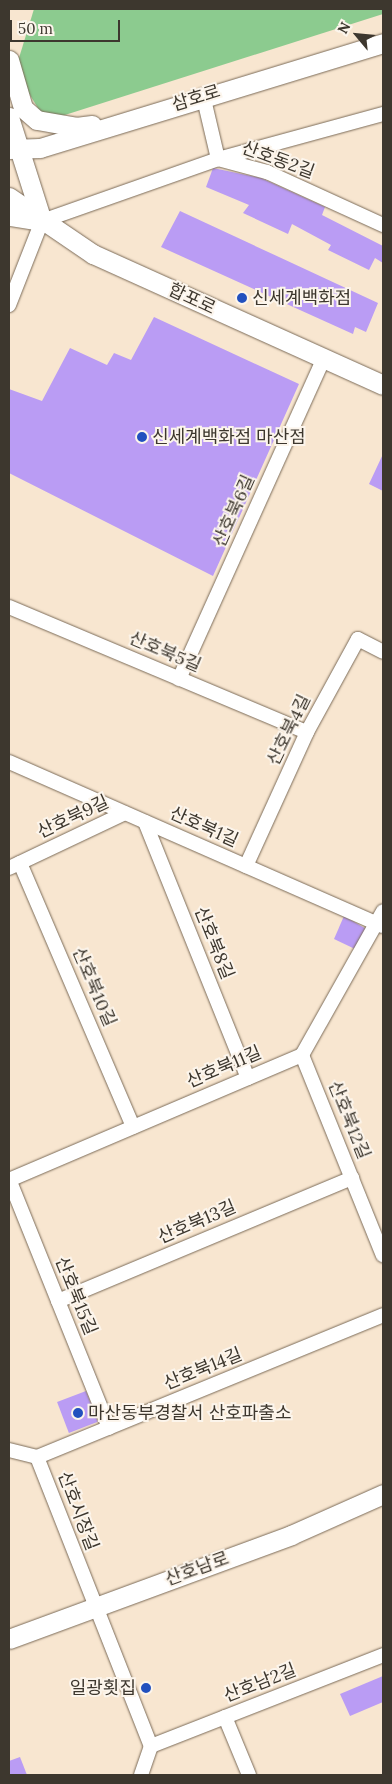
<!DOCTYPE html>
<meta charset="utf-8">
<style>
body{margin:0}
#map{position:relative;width:392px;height:1784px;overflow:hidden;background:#f8e6d0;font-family:Lora,"Noto Sans KR",serif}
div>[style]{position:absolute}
.green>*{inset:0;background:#8ccb8f}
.building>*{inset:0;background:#ba9cf4;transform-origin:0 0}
.roads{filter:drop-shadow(0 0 1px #7b6b58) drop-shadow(0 0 1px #7b6b58)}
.street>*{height:14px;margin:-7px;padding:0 7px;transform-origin:7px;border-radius:7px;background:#fff}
.secondary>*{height:19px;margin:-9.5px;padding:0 9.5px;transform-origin:9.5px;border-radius:9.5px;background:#fff}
.dots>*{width:14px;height:14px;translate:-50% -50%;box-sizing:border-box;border:2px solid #fcf5ec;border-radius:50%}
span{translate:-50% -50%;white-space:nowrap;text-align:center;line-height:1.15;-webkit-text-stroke:4px #fcf5ec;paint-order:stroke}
.street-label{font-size:18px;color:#3d372e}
.poi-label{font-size:18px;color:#3d372e}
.left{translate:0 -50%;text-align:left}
.right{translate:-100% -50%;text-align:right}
.frame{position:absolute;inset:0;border:10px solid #3d372e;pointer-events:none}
.north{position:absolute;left:332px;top:10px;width:50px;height:50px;-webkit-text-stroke:4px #fcf5ec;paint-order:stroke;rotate:298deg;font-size:14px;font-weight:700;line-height:20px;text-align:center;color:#3d372e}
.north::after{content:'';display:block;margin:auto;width:18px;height:22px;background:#3d372e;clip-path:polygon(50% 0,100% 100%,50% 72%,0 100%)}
.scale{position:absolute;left:10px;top:20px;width:110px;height:22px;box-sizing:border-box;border:2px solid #3d372e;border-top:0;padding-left:6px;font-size:15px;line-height:18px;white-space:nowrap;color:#3d372e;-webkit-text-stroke:4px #fcf5ec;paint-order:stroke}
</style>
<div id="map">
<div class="green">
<div style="clip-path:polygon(34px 9px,383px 9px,383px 14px,46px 121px,15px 71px)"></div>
</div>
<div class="building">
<div style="clip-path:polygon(213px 168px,261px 178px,325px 207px,322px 215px,383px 246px,383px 263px,375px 258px,369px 270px,328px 250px,331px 245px,292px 224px,288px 234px,243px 213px,249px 205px,206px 187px)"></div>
<div style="clip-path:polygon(180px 211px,378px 303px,366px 332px,355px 327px,353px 334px,161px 247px)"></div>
<div style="clip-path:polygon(154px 317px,299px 384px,213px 576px,9px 473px,9px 389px,42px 401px,70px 348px,107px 365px,114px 353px,131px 360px)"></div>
<div style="clip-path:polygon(383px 454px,383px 491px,369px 484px)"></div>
<div style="clip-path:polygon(344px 916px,368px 930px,355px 949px,334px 939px)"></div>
<div style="left:86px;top:1391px;width:33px;height:31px;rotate:69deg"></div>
<div style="clip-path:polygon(383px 1676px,383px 1702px,350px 1716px,340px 1694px)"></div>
<div style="clip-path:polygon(20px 1757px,27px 1775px,9px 1775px,9px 1761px)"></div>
</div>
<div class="roads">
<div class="street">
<div style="left:203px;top:95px;width:66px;rotate:76.8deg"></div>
<div style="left:218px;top:159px;width:51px;rotate:14.9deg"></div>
<div style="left:267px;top:172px;width:128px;rotate:24.6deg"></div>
<div style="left:9px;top:305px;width:90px;rotate:-68.6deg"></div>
<div style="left:42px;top:221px;width:187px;rotate:-19.4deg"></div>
<div style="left:218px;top:159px;width:171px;rotate:-15.3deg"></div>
<div style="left:9px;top:607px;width:323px;rotate:22.8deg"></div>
<div style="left:179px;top:679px;width:350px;rotate:-65.7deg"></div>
<div style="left:9px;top:762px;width:408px;rotate:23.7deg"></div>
<div style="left:145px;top:822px;width:276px;rotate:68.1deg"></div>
<div style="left:20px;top:863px;width:287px;rotate:66.8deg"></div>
<div style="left:246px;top:866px;width:147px;rotate:-65.5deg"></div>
<div style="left:307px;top:732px;width:106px;rotate:-61.3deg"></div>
<div style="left:358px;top:639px;width:28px;rotate:27deg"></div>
<div style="left:9px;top:868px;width:128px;rotate:-25.4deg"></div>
<div style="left:302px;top:1055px;width:216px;rotate:68deg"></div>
<div style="left:9px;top:1179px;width:268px;rotate:68.1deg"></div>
<div style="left:9px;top:1180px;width:319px;rotate:-23.1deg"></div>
<div style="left:302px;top:1055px;width:165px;rotate:-60.6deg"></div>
<div style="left:58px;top:1301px;width:319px;rotate:-22.7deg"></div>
<div style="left:9px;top:1450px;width:29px;rotate:14deg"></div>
<div style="left:37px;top:1457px;width:311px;rotate:68.5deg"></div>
<div style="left:151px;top:1746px;width:31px;rotate:109deg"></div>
<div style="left:37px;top:1457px;width:374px;rotate:-22.3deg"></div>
<div style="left:225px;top:1717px;width:63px;rotate:67.5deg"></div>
<div style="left:151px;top:1746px;width:249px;rotate:-21.4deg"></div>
</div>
<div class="secondary">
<div style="left:9px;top:60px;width:50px;rotate:73.7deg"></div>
<div style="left:23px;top:108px;width:18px;rotate:41deg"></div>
<div style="left:37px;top:120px;width:40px;rotate:10deg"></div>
<div style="left:76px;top:127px;width:16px;rotate:-7deg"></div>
<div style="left:9px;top:117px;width:109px;rotate:72.4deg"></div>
<div style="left:42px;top:221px;width:33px;rotate:-171deg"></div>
<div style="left:9px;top:149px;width:31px;rotate:-2deg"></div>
<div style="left:40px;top:148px;width:359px;rotate:-17deg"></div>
<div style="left:9px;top:197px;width:102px;rotate:34.2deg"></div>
<div style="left:93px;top:254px;width:318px;rotate:24.3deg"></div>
<div style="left:9px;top:1639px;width:301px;rotate:-20.2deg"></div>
<div style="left:291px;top:1535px;width:101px;rotate:-24deg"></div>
</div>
</div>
<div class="dots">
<div style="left:242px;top:298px;background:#2250be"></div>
<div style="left:142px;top:437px;background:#2250be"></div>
<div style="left:78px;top:1413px;background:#2250be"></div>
<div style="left:146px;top:1688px;background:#2250be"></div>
</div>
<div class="street-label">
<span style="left:196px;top:98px;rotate:-17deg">삼호로</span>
<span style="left:278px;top:160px;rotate:20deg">산호동2길</span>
<span style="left:192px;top:299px;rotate:25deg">합포로</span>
<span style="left:234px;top:511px;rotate:-66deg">산호북6길</span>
<span style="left:165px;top:652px;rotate:23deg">산호북5길</span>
<span style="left:289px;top:730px;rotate:-64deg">산호북4길</span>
<span style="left:73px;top:817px;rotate:-25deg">산호북9길</span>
<span style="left:204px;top:827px;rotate:24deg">산호북1길</span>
<span style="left:214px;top:943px;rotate:68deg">산호북8길</span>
<span style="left:94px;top:987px;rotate:67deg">산호북10길</span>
<span style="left:224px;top:1067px;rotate:-23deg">산호북11길</span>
<span style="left:349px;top:1120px;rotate:68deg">산호북12길</span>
<span style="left:197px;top:1222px;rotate:-23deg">산호북13길</span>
<span style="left:76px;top:1296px;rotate:68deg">산호북15길</span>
<span style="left:203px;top:1369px;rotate:-22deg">산호북14길</span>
<span style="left:78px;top:1511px;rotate:69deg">산호시장길</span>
<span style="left:197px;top:1569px;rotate:-20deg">산호남로</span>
<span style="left:260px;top:1683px;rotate:-21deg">산호남2길</span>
</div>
<div class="poi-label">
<span class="left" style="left:252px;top:298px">신세계백화점</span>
<span class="left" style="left:152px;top:437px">신세계백화점 마산점</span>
<span class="left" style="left:88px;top:1413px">마산동부경찰서 산호파출소</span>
<span class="right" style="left:136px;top:1688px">일광횟집</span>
</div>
<div class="frame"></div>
<div class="north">N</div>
<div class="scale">50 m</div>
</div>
